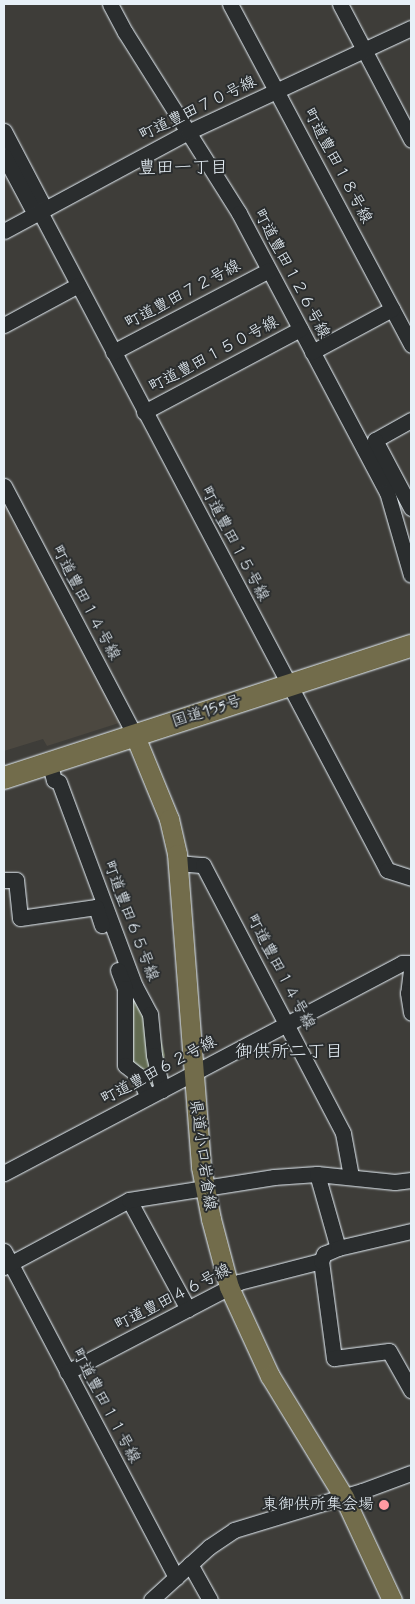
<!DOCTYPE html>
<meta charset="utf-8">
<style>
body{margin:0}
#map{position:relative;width:415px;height:1604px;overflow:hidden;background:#3e3d39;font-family:Mynerve,"Klee One",sans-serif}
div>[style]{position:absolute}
.built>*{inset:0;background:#4c4840}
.green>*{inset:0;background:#626b51}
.roads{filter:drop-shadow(0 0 1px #e8f1f8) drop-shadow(0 0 1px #e8f1f8)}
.minor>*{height:15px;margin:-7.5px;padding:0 7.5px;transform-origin:7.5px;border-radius:7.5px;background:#2a2d2e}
.major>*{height:19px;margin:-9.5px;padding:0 9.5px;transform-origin:9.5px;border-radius:9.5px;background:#726c4b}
.highway>*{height:22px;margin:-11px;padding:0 11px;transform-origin:11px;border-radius:11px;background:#726c4b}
.dots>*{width:14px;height:14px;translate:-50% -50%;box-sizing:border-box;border:2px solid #2a2d2e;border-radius:50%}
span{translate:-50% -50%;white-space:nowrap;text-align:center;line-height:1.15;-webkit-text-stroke:4px #2a2d2e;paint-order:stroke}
.street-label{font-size:16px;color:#e8f1f8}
.poi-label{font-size:16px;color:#e8f1f8}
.right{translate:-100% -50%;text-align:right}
.neighbourhood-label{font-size:18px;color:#e8f1f8}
.frame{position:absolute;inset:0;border:5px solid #e8f1f8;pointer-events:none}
</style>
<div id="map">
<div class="built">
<div style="clip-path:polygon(4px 494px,122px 722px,47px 746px,43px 739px,4px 751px)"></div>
</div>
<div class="green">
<div style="clip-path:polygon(134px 1000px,147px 1010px,159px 1031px,165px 1055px,162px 1067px,149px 1087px,128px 1078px,119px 1064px,119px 1015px)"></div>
</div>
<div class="roads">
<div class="minor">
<div style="left:110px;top:4px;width:32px;rotate:62deg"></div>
<div style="left:125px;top:32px;width:214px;rotate:57.8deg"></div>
<div style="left:239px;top:213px;width:316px;rotate:62.1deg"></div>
<div style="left:387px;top:492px;width:86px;rotate:73.9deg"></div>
<div style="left:230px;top:4px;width:386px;rotate:62deg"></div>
<div style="left:340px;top:4px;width:153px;rotate:62.3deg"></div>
<div style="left:4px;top:131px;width:88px;rotate:62.3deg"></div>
<div style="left:4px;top:156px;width:66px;rotate:61.9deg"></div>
<div style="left:40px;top:212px;width:744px;rotate:62.19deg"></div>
<div style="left:387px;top:870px;width:25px;rotate:18deg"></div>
<div style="left:4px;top:231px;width:209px;rotate:-28.3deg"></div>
<div style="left:188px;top:132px;width:246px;rotate:-25deg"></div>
<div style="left:4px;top:325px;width:84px;rotate:-28.4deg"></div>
<div style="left:113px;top:352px;width:176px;rotate:-27.7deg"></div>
<div style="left:312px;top:352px;width:91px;rotate:-28.3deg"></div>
<div style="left:144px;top:412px;width:177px;rotate:-28deg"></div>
<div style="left:411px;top:420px;width:41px;rotate:150.9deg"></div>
<div style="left:375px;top:440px;width:77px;rotate:62.1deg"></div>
<div style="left:4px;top:486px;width:282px;rotate:62.3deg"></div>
<div style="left:51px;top:769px;width:11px;rotate:75deg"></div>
<div style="left:54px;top:780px;width:5px;rotate:22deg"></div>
<div style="left:59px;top:782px;width:218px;rotate:69.6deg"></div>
<div style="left:135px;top:986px;width:32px;rotate:62deg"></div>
<div style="left:150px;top:1014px;width:41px;rotate:84.4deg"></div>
<div style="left:154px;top:1055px;width:36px;rotate:77deg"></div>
<div style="left:178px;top:863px;width:25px;rotate:5deg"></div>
<div style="left:203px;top:865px;width:302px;rotate:62.4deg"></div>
<div style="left:343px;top:1133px;width:44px;rotate:79.5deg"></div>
<div style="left:4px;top:880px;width:12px"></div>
<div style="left:16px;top:880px;width:38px;rotate:84deg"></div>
<div style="left:20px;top:918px;width:77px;rotate:-8.2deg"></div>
<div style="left:96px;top:907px;width:19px;rotate:72deg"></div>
<div style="left:118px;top:970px;width:19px;rotate:69deg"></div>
<div style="left:125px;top:988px;width:77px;rotate:90deg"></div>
<div style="left:125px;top:1065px;width:16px;rotate:38deg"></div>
<div style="left:138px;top:1075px;width:24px;rotate:66deg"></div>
<div style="left:411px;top:970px;width:23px;rotate:97deg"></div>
<div style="left:408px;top:993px;width:20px;rotate:81deg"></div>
<div style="left:4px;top:1173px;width:450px;rotate:-27.8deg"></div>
<div style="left:402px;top:963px;width:9px"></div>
<div style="left:317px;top:1174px;width:77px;rotate:74.2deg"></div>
<div style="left:129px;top:1200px;width:124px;rotate:61.6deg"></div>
<div style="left:4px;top:1251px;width:369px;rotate:62.2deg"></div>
<div style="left:321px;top:1261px;width:98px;rotate:82.4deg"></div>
<div style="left:334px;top:1358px;width:55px;rotate:-7.3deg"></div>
<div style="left:389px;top:1351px;width:45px;rotate:60.6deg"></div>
<div style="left:4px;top:1267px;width:142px;rotate:-28.2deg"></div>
<div style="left:129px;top:1200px;width:147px;rotate:-9deg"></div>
<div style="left:274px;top:1177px;width:43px;rotate:-4deg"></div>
<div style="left:317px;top:1174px;width:78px;rotate:5.9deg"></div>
<div style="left:395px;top:1182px;width:16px;rotate:-7deg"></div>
<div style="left:67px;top:1372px;width:194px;rotate:-27.6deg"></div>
<div style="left:239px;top:1282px;width:85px;rotate:-14.4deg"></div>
<div style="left:321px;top:1261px;width:8px;rotate:-67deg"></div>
<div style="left:324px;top:1254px;width:15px;rotate:-23deg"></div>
<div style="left:338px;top:1248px;width:75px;rotate:-13.1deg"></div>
<div style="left:190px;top:1564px;width:41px;rotate:60.9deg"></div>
<div style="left:151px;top:1600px;width:79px;rotate:-42.4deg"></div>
<div style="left:209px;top:1547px;width:30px;rotate:-34deg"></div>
<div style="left:234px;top:1530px;width:134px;rotate:-16.9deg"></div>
<div style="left:362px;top:1491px;width:52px;rotate:-20.2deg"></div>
</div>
<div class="major">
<div style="left:135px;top:736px;width:90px;rotate:67.7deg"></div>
<div style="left:169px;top:819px;width:36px;rotate:77deg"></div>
<div style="left:177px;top:854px;width:314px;rotate:85.6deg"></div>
<div style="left:201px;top:1167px;width:53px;rotate:79.1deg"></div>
<div style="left:211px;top:1219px;width:70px;rotate:75.2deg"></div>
<div style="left:229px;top:1287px;width:98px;rotate:65.3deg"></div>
<div style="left:270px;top:1376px;width:142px;rotate:58.6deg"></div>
<div style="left:344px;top:1497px;width:114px;rotate:65deg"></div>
</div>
<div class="highway">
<div style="left:4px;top:778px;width:428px;rotate:-18deg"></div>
</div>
</div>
<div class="dots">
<div style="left:384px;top:1505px;background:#ff9aa2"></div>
</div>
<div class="street-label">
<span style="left:198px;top:109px;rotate:-26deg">町道豊田７０号線</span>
<span style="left:337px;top:166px;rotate:62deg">町道豊田１８号線</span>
<span style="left:291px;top:274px;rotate:62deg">町道豊田１２６号線</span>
<span style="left:183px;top:295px;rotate:-28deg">町道豊田７２号線</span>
<span style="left:214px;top:355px;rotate:-28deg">町道豊田１５０号線</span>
<span style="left:234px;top:544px;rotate:62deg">町道豊田１５号線</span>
<span style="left:85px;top:603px;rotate:62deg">町道豊田１４号線</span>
<span style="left:207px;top:712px;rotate:-18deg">国道155号</span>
<span style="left:130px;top:921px;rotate:69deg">町道豊田６５号線</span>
<span style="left:280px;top:972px;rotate:62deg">町道豊田１４号線</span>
<span style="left:159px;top:1071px;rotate:-28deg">町道豊田６２号線</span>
<span style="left:202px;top:1155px;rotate:82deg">県道小口岩倉線</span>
<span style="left:173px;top:1298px;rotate:-27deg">町道豊田４６号線</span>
<span style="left:105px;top:1406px;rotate:62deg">町道豊田１１号線</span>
</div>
<div class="poi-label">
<span class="right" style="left:374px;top:1505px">東御供所集会場</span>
</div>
<div class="neighbourhood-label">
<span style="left:183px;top:168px">豊田一丁目</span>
<span style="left:289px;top:1052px">御供所二丁目</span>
</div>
<div class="frame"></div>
</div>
